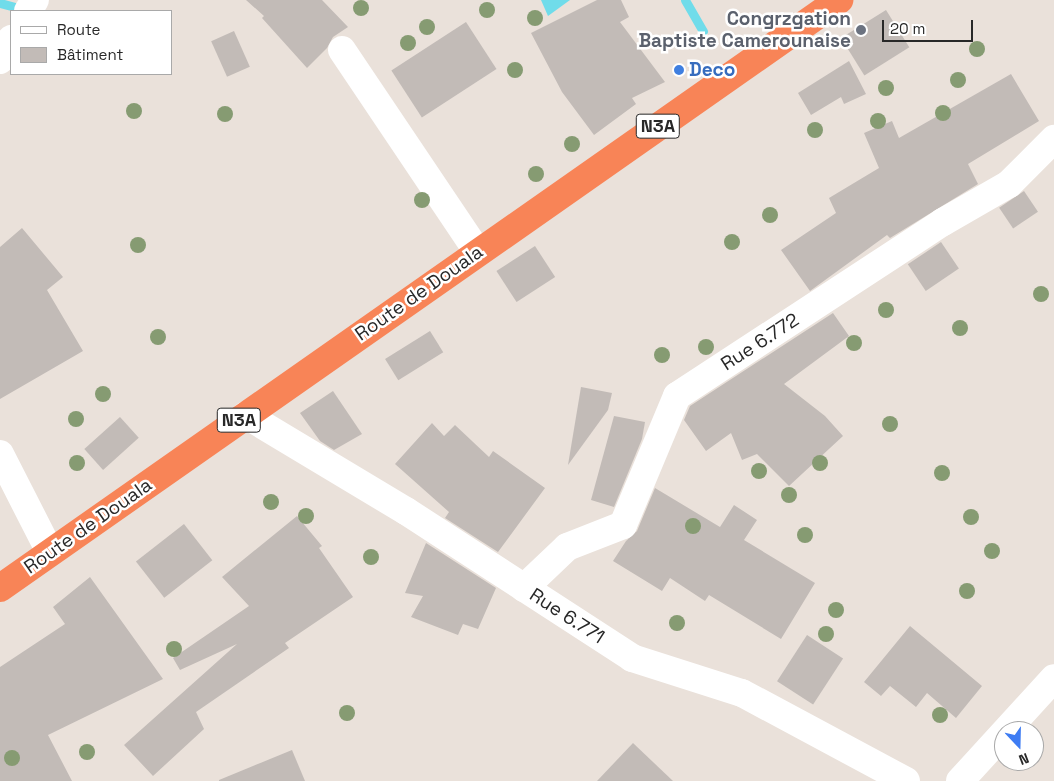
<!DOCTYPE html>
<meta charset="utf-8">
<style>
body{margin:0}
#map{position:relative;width:1054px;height:781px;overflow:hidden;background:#eae1da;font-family:"Space Grotesk",sans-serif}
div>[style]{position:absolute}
.water>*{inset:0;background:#70dcea}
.stream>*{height:9px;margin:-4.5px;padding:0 4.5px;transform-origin:4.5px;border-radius:4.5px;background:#70dcea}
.building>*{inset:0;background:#c2bbb7;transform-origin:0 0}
.minor>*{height:28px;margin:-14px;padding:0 14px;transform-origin:14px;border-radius:14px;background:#fff}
.highway>*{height:28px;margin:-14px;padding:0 14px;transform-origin:14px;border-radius:14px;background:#f88457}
.trees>*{width:16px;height:16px;margin:-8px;border-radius:50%;background:#869b72}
.dots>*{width:14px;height:14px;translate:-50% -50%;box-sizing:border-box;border:2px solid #fff;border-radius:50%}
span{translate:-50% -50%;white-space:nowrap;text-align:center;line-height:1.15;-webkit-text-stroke:5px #fff;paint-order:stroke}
.shield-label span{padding:1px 4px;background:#fff;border:1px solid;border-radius:4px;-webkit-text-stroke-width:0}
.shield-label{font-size:18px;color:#282828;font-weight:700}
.worship-label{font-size:19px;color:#5b616d;font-weight:700}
.right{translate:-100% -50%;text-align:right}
.shop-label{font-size:19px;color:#366cbe;font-weight:700}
.left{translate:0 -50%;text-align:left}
.street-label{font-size:19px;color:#282828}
.legend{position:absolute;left:10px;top:10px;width:162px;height:65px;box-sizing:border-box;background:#fff;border:1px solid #a9a9a9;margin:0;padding:6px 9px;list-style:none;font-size:15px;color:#282828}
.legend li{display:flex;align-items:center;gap:10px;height:25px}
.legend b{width:25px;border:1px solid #a9a9a9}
.north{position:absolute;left:994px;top:721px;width:50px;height:50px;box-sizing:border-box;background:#fff;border:1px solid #a9a9a9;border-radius:50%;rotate:159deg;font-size:14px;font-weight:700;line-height:20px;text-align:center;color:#282828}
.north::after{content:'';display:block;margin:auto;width:18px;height:22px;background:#3e7cf3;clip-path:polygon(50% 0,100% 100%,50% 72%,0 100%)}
.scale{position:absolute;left:882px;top:20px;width:91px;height:22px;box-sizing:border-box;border:2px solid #282828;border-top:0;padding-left:6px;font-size:15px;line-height:18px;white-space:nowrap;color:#282828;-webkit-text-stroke:4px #fff;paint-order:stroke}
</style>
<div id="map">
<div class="water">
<div style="clip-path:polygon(541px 0,570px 0,548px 16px)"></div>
</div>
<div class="stream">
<div style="left:685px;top:0;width:36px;rotate:60deg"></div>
<div style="left:0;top:3px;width:27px;rotate:15deg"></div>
</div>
<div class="building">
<div style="clip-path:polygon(246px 0,322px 0,348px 27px,333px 37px,327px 48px,307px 68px,262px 18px,264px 16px)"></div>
<div style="clip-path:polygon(597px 0,621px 0,629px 17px,620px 22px,665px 82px,632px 98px,636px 104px,594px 135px,562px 92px,531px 33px)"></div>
<div style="left:886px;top:10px;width:44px;height:53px;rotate:58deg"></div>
<div style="left:466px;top:22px;width:56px;height:89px;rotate:57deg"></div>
<div style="left:234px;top:31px;width:39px;height:25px;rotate:66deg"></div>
<div style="clip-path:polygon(849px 61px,866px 94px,844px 104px,841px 97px,811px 115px,798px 93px)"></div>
<div style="clip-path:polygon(1011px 74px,1039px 121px,968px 164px,978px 184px,890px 238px,887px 235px,810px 291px,781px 250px,836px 213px,829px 198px,879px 168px,864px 133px,892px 121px,899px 138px)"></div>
<div style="left:1024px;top:191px;width:25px;height:30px;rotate:56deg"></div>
<div style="clip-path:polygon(22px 228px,63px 277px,47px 290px,83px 351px,0 399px,0 247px)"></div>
<div style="left:941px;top:242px;width:32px;height:40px;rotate:56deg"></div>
<div style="left:535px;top:246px;width:37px;height:46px;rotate:57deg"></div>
<div style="clip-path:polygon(833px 313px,849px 336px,784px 384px,825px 416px,843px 436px,789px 486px,757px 454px,742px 460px,731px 433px,706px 451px,684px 420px,690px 406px)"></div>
<div style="left:430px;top:331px;width:25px;height:53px;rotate:58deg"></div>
<div style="clip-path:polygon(581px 387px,612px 393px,608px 410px,568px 465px)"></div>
<div style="clip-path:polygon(333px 391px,362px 434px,334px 450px,320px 441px,300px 413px)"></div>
<div style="clip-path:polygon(614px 416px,645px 422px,642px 439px,614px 507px,591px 500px)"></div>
<div style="left:120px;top:417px;width:28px;height:48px;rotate:48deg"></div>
<div style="clip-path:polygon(432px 423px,444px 436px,455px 425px,489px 457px,493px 451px,545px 488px,498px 552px,445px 518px,449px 512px,395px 464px)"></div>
<div style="clip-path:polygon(655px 488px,720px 527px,734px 505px,757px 520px,744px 540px,815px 583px,781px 639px,709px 595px,705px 601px,670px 578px,662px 591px,613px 561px,626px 541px,637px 531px)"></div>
<div style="clip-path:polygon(297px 516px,322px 546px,319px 548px,353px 597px,285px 643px,289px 648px,196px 712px,204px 729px,153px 776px,124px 745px,237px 644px,180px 670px,173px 658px,249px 606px,222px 577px)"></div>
<div style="left:184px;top:524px;width:46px;height:61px;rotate:52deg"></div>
<div style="clip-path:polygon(426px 543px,496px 588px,478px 629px,463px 624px,458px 635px,411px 617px,423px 596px,405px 593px)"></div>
<div style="clip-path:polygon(90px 577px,163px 679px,48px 735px,72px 781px,0 781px,0 667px,65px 624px,53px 607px)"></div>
<div style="clip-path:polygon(910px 626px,982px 686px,956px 718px,927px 693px,916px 707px,890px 686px,881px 696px,864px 682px)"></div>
<div style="left:807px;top:635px;width:43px;height:55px;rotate:33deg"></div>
<div style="clip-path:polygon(633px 743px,673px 781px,597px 781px)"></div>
<div style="clip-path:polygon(292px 750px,305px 781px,219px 781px,219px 780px)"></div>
</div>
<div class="minor">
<div style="left:28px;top:11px;width:13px;rotate:-58deg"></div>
<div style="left:342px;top:50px;width:242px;rotate:56.1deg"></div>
<div style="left:0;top:60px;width:24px;rotate:-62deg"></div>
<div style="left:246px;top:415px;width:187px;rotate:31deg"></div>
<div style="left:406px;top:511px;width:270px;rotate:33deg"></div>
<div style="left:632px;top:658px;width:115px;rotate:17.7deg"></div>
<div style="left:742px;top:693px;width:186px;rotate:28.2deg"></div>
<div style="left:0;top:454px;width:110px;rotate:63deg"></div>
<div style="left:524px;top:588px;width:59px;rotate:-43.6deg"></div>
<div style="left:567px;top:547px;width:60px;rotate:-21.4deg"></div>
<div style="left:623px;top:525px;width:140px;rotate:-67.3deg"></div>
<div style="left:677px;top:396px;width:318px;rotate:-33.2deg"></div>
<div style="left:943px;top:222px;width:76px;rotate:-29.9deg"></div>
<div style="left:1009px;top:184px;width:64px;rotate:-45deg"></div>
<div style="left:960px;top:781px;width:139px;rotate:-47.6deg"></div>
</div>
<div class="highway">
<div style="left:0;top:588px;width:1025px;rotate:-35.02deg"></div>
</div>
<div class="trees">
<div style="left:361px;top:8px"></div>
<div style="left:487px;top:10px"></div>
<div style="left:535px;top:18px"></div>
<div style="left:427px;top:27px"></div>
<div style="left:408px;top:43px"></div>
<div style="left:977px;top:49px"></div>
<div style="left:515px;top:70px"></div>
<div style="left:958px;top:80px"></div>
<div style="left:886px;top:88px"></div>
<div style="left:134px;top:111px"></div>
<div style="left:943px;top:113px"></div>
<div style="left:225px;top:114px"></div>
<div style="left:878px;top:121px"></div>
<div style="left:815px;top:130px"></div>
<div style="left:572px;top:144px"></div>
<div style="left:536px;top:174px"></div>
<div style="left:422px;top:200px"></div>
<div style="left:770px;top:215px"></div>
<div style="left:732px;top:242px"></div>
<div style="left:138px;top:245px"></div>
<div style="left:1041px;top:294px"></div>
<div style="left:886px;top:310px"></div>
<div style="left:960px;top:328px"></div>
<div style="left:158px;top:337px"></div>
<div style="left:854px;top:343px"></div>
<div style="left:706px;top:347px"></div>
<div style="left:662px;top:355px"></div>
<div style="left:103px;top:394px"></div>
<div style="left:76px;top:419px"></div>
<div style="left:890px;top:424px"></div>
<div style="left:77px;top:463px"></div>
<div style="left:820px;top:463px"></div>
<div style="left:759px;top:471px"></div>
<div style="left:942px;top:473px"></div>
<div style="left:789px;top:495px"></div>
<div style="left:271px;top:502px"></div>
<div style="left:306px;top:516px"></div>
<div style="left:971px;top:517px"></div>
<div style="left:693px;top:526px"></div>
<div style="left:805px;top:535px"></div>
<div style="left:992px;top:551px"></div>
<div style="left:371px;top:557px"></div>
<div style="left:967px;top:591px"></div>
<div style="left:836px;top:610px"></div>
<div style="left:677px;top:623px"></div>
<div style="left:826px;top:634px"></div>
<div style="left:174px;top:649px"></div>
<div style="left:347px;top:713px"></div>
<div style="left:940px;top:715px"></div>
<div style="left:87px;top:752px"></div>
<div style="left:12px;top:758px"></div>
</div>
<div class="dots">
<div style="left:861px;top:30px;background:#6b7280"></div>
<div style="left:679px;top:70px;background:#3f7fe0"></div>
</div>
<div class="shield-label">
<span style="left:658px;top:126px">N3A</span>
<span style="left:239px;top:420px">N3A</span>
</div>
<div class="worship-label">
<span class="right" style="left:851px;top:30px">Congrzgation<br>Baptiste Camerounaise</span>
</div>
<div class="shop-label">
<span class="left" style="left:689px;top:70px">Deco</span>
</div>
<div class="street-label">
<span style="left:419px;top:293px;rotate:-35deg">Route de Douala</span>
<span style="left:760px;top:342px;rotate:-33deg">Rue 6.772</span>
<span style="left:88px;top:526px;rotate:-35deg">Route de Douala</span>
<span style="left:567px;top:616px;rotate:33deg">Rue 6.771</span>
</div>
<ul class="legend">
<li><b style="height:6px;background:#fff"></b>Route</li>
<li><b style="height:14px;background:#c2bbb7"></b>Bâtiment</li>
</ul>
<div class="north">N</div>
<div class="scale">20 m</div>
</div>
